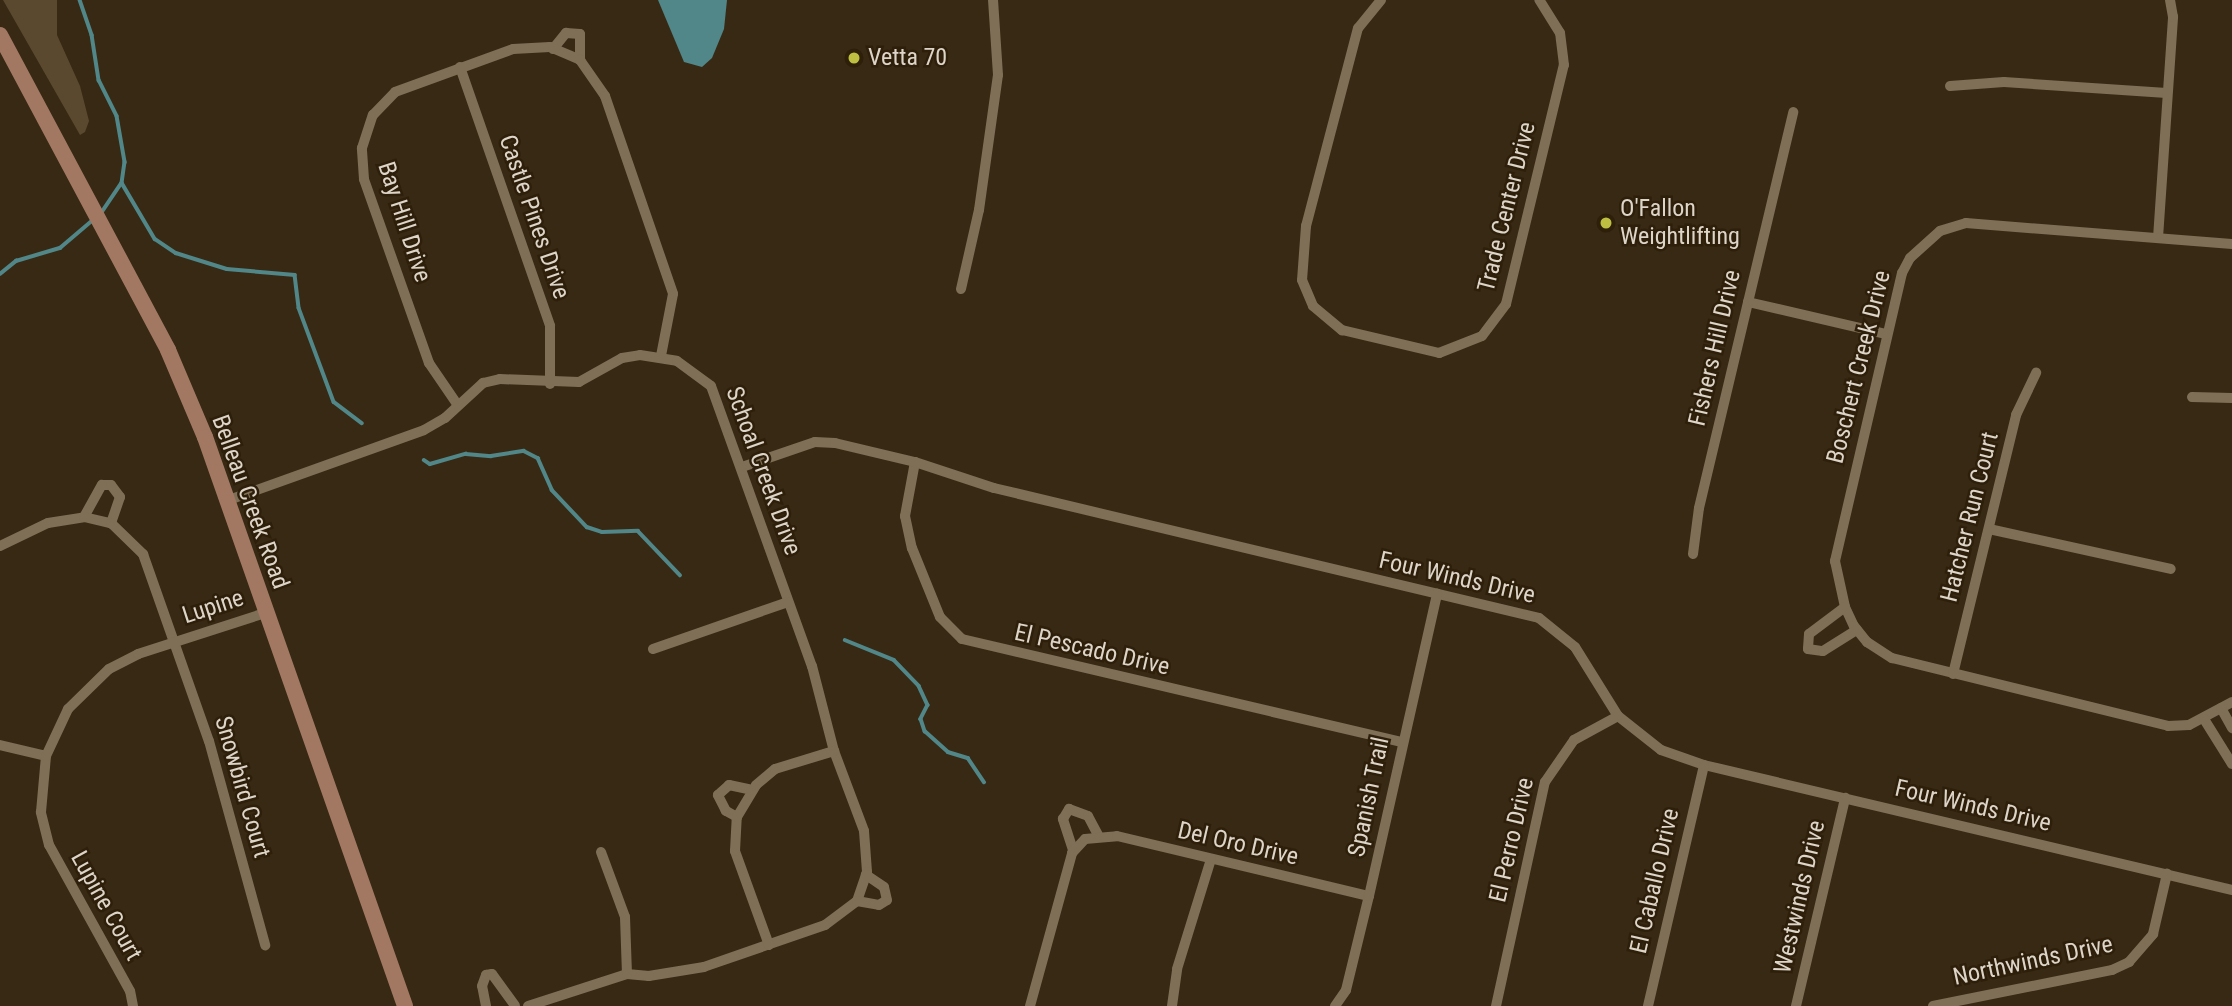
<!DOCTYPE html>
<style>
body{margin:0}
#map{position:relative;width:2232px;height:1006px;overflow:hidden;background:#372914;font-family:"Roboto Condensed",sans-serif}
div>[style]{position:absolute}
.green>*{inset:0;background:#5a492f}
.water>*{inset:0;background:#518788}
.stream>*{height:3.5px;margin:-1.75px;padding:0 1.75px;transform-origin:1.75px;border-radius:1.75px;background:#518788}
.minor>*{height:10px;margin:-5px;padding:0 5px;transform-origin:5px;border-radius:5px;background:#7f6f57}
.secondary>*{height:16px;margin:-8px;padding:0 8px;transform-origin:8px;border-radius:8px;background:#a27862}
.dots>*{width:19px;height:19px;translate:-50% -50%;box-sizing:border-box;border:4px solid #2d1f0a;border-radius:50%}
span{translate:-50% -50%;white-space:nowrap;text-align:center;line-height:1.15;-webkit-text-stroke:5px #2d1f0a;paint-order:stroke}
.poi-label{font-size:24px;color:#ded5c9}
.left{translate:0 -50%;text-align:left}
.street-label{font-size:24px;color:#ded5c9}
</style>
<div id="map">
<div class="green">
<div style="clip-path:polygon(3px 0,57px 0,57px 35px,80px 86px,89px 121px,85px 132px,80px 135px)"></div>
</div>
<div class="water">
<div style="clip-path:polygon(658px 0,727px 0,724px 29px,712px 58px,702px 67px,684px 62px)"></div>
</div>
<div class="stream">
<div style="left:80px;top:0;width:37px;rotate:71deg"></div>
<div style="left:92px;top:35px;width:46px;rotate:81.2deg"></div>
<div style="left:99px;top:80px;width:40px;rotate:63.4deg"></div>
<div style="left:117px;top:116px;width:47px;rotate:80.1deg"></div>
<div style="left:125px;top:162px;width:21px;rotate:98deg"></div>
<div style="left:122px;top:183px;width:36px;rotate:124deg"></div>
<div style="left:122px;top:183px;width:65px;rotate:59.5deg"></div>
<div style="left:155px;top:239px;width:25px;rotate:34deg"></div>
<div style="left:176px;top:253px;width:53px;rotate:17.4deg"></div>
<div style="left:227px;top:269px;width:68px;rotate:5deg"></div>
<div style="left:295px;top:275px;width:33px;rotate:83deg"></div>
<div style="left:299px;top:308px;width:100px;rotate:69.6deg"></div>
<div style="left:334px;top:402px;width:35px;rotate:37deg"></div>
<div style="left:0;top:274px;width:21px;rotate:-39deg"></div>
<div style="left:16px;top:261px;width:46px;rotate:-16.5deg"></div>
<div style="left:60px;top:248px;width:43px;rotate:-40.3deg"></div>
<div style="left:424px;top:460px;width:7px;rotate:34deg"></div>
<div style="left:430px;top:464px;width:37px;rotate:-16deg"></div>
<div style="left:466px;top:454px;width:25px;rotate:5deg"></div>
<div style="left:491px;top:456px;width:33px;rotate:-9deg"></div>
<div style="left:524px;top:451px;width:16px;rotate:27deg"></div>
<div style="left:538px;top:458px;width:35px;rotate:66deg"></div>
<div style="left:552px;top:490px;width:51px;rotate:46.6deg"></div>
<div style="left:587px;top:527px;width:16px;rotate:18deg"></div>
<div style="left:602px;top:532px;width:36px;rotate:-2deg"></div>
<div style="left:638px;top:531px;width:61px;rotate:46.3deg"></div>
<div style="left:845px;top:640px;width:53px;rotate:22.2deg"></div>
<div style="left:894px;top:660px;width:36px;rotate:46deg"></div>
<div style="left:919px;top:686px;width:21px;rotate:65deg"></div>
<div style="left:928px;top:705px;width:16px;rotate:117deg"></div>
<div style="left:921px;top:719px;width:13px;rotate:72deg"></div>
<div style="left:925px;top:731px;width:31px;rotate:42deg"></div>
<div style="left:948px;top:752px;width:21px;rotate:17deg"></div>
<div style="left:968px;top:758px;width:29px;rotate:56deg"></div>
</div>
<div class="minor">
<div style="left:1381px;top:0;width:36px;rotate:129deg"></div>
<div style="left:1358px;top:28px;width:205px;rotate:104.7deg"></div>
<div style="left:1306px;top:226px;width:54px;rotate:94.2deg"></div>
<div style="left:1302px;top:280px;width:28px;rotate:67deg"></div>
<div style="left:1313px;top:306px;width:38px;rotate:40deg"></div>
<div style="left:1342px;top:330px;width:100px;rotate:13.3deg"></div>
<div style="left:1439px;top:353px;width:46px;rotate:-21.6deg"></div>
<div style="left:1482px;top:336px;width:40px;rotate:-53deg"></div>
<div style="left:1506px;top:304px;width:246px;rotate:-76.4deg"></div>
<div style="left:1564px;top:65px;width:32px;rotate:-97deg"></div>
<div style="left:1560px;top:33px;width:39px;rotate:-122deg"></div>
<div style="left:553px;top:49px;width:21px;rotate:-51deg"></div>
<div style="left:566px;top:33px;width:14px;rotate:4deg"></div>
<div style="left:580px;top:34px;width:26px;rotate:90deg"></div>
<div style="left:460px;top:67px;width:274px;rotate:70.8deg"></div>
<div style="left:550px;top:326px;width:58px;rotate:90deg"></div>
<div style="left:1950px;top:86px;width:54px;rotate:-4.2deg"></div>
<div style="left:2004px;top:82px;width:163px;rotate:3.9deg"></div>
<div style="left:2158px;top:238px;width:222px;rotate:-86.1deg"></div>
<div style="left:2173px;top:17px;width:17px;rotate:-100deg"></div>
<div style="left:2232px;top:244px;width:267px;rotate:-175.5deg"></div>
<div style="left:1966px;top:223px;width:27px;rotate:163deg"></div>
<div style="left:1940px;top:231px;width:40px;rotate:138deg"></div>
<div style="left:1910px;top:258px;width:17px;rotate:118deg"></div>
<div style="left:1902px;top:273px;width:296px;rotate:103.1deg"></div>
<div style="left:1835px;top:561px;width:47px;rotate:77.7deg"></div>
<div style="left:1845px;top:607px;width:21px;rotate:65deg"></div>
<div style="left:1854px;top:626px;width:21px;rotate:51deg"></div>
<div style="left:1867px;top:642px;width:30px;rotate:33deg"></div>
<div style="left:1892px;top:658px;width:284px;rotate:13.8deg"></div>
<div style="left:2168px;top:726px;width:21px;rotate:-3deg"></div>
<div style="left:2189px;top:725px;width:49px;rotate:-28.1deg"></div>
<div style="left:961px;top:289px;width:81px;rotate:-77.2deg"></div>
<div style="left:979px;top:210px;width:136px;rotate:-82deg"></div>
<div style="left:998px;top:75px;width:75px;rotate:-93.8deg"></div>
<div style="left:1748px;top:302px;width:142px;rotate:13.1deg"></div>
<div style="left:2192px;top:397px;width:40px;rotate:1.4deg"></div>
<div style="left:457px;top:404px;width:50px;rotate:-124.3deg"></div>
<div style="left:429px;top:363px;width:195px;rotate:-109.5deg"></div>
<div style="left:364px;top:179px;width:31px;rotate:-94deg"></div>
<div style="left:362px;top:148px;width:35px;rotate:-72deg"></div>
<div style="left:373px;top:115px;width:32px;rotate:-46deg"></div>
<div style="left:395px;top:92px;width:126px;rotate:-20deg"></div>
<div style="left:513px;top:49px;width:37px;rotate:-3deg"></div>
<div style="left:550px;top:47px;width:33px;rotate:23deg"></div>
<div style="left:580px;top:60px;width:44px;rotate:55.2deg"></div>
<div style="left:605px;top:96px;width:209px;rotate:71deg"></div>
<div style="left:673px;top:294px;width:63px;rotate:101deg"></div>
<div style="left:915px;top:462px;width:55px;rotate:100.5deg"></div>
<div style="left:905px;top:516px;width:33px;rotate:78deg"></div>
<div style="left:912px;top:548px;width:74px;rotate:67.9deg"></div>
<div style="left:940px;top:617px;width:31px;rotate:45deg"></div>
<div style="left:962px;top:639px;width:452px;rotate:13.2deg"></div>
<div style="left:742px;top:467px;width:77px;rotate:-18.9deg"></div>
<div style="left:815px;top:442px;width:20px;rotate:3deg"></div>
<div style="left:835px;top:443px;width:82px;rotate:13.4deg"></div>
<div style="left:915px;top:462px;width:83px;rotate:18.2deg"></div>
<div style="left:994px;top:488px;width:560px;rotate:13.42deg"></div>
<div style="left:1539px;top:618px;width:46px;rotate:38.9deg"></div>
<div style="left:1575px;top:647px;width:81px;rotate:58.1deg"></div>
<div style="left:1618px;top:716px;width:55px;rotate:38.3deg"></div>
<div style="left:1661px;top:750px;width:46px;rotate:19.2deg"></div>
<div style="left:1704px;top:765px;width:543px;rotate:13.32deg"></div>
<div style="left:226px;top:501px;width:210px;rotate:-19.7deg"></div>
<div style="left:424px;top:430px;width:24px;rotate:-30deg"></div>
<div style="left:445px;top:418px;width:52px;rotate:-42.6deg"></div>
<div style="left:483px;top:383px;width:17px;rotate:-13deg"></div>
<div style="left:500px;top:379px;width:79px;rotate:2.2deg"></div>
<div style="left:579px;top:382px;width:49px;rotate:-29.2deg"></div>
<div style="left:622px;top:358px;width:18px;rotate:-9deg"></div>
<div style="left:640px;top:355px;width:37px;rotate:9deg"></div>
<div style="left:677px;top:361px;width:42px;rotate:36.3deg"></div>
<div style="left:711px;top:386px;width:298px;rotate:70.2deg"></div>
<div style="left:812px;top:666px;width:88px;rotate:75.5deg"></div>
<div style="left:834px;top:751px;width:85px;rotate:69.4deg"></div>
<div style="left:864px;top:831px;width:41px;rotate:85.8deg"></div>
<div style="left:867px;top:872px;width:31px;rotate:109deg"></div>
<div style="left:857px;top:901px;width:40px;rotate:143deg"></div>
<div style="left:825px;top:925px;width:128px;rotate:160.9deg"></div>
<div style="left:704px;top:967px;width:56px;rotate:170.7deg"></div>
<div style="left:649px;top:976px;width:22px;rotate:-175deg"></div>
<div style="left:627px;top:974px;width:104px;rotate:162.1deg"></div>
<div style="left:84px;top:517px;width:37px;rotate:-61deg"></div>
<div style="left:102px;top:485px;width:9px"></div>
<div style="left:111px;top:485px;width:15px;rotate:53deg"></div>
<div style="left:120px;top:497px;width:28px;rotate:109deg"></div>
<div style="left:1989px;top:529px;width:186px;rotate:12.4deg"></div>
<div style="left:0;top:546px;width:53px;rotate:-25.6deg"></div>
<div style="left:48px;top:523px;width:36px;rotate:-9deg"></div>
<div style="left:84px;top:517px;width:28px;rotate:13deg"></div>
<div style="left:111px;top:523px;width:45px;rotate:44.1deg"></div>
<div style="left:143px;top:554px;width:198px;rotate:70.6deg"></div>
<div style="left:209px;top:741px;width:212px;rotate:74.6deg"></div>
<div style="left:1693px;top:554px;width:46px;rotate:-82.6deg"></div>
<div style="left:1699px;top:508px;width:407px;rotate:-76.6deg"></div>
<div style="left:1845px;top:607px;width:45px;rotate:143.1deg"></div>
<div style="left:1809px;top:634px;width:15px;rotate:94deg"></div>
<div style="left:1808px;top:649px;width:15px;rotate:8deg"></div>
<div style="left:1823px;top:651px;width:40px;rotate:-32deg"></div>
<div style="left:653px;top:649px;width:143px;rotate:-19.2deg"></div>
<div style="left:1953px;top:674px;width:267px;rotate:-76.3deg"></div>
<div style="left:2016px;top:415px;width:47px;rotate:-64.5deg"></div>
<div style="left:2221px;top:708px;width:23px;rotate:61deg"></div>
<div style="left:2204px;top:719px;width:53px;rotate:58.1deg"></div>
<div style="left:0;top:745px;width:47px;rotate:13.4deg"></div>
<div style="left:737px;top:817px;width:13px;rotate:-151deg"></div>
<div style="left:726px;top:811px;width:18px;rotate:-117deg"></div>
<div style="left:718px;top:795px;width:15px;rotate:-42deg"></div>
<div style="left:729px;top:785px;width:24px;rotate:12deg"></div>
<div style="left:1073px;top:850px;width:33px;rotate:-108deg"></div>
<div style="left:1063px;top:819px;width:12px;rotate:-59deg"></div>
<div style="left:1069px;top:809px;width:20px;rotate:20deg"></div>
<div style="left:1088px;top:816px;width:21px;rotate:62deg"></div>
<div style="left:601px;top:852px;width:69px;rotate:69.7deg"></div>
<div style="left:625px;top:917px;width:57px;rotate:88deg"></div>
<div style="left:857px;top:901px;width:22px;rotate:10deg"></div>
<div style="left:879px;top:905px;width:9px;rotate:-32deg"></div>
<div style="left:887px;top:900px;width:13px;rotate:-103deg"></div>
<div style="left:884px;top:887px;width:22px;rotate:-146deg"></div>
<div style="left:769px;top:945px;width:100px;rotate:-109.9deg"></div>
<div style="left:735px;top:851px;width:34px;rotate:-87deg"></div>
<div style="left:737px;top:817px;width:37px;rotate:-59deg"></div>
<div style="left:756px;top:785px;width:25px;rotate:-40deg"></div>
<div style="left:775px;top:769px;width:62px;rotate:-17deg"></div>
<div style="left:133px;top:1006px;width:15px;rotate:-101deg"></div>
<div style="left:130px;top:991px;width:167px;rotate:-119deg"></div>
<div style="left:49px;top:845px;width:34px;rotate:-104deg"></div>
<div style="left:41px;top:812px;width:56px;rotate:-84.9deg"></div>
<div style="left:46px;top:756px;width:52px;rotate:-64.9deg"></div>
<div style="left:68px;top:709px;width:57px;rotate:-44.3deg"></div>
<div style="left:109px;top:669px;width:33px;rotate:-27deg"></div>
<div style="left:138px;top:654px;width:133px;rotate:-17.9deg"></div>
<div style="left:486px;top:1006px;width:20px;rotate:-101deg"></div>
<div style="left:482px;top:986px;width:12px;rotate:-70deg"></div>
<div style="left:486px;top:975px;width:6px;rotate:-9deg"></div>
<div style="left:492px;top:974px;width:39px;rotate:54deg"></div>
<div style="left:1030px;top:1006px;width:159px;rotate:-74.6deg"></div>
<div style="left:1072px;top:853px;width:19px;rotate:-47deg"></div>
<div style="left:1085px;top:839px;width:32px;rotate:-5deg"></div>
<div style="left:1117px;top:836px;width:259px;rotate:13.4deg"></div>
<div style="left:1172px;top:1006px;width:37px;rotate:-82deg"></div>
<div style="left:1177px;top:969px;width:115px;rotate:-72.8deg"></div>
<div style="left:1335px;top:1006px;width:19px;rotate:-55deg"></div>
<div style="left:1346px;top:990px;width:97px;rotate:-76.3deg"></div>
<div style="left:1369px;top:896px;width:310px;rotate:-77.3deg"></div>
<div style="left:1496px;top:1006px;width:229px;rotate:-77.7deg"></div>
<div style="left:1545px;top:782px;width:51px;rotate:-55.4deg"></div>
<div style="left:1574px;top:740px;width:50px;rotate:-28.6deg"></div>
<div style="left:1648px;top:1006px;width:247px;rotate:-76.9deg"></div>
<div style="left:1796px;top:1006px;width:214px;rotate:-76.7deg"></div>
<div style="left:1933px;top:1006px;width:183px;rotate:-11.4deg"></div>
<div style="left:2112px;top:970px;width:19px;rotate:-25deg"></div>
<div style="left:2129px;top:962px;width:37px;rotate:-49deg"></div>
<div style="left:2153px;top:934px;width:62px;rotate:-76.9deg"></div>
</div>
<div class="secondary">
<div style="left:0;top:35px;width:357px;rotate:61.9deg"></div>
<div style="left:168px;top:350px;width:95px;rotate:67deg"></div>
<div style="left:205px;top:437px;width:603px;rotate:70.63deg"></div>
</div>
<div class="dots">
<div style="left:854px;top:58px;background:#bebf42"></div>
<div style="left:1606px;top:223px;background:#bebf42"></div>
</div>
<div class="poi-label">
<span class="left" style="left:868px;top:58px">Vetta 70</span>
<span class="left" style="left:1620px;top:223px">O'Fallon<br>Weightlifting</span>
</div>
<div class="street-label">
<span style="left:1507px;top:207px;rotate:-76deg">Trade Center Drive</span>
<span style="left:534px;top:217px;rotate:71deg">Castle Pines Drive</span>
<span style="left:404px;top:222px;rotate:72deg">Bay Hill Drive</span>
<span style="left:1715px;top:348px;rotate:-77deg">Fishers Hill Drive</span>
<span style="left:1859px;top:367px;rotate:-76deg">Boschert Creek Drive</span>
<span style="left:763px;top:471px;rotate:70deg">Schoal Creek Drive</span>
<span style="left:250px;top:502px;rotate:70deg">Belleau Creek Road</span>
<span style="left:1970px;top:517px;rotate:-76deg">Hatcher Run Court</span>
<span style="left:1457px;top:578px;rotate:13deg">Four Winds Drive</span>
<span style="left:213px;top:607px;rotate:-18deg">Lupine</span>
<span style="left:1092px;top:650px;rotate:13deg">El Pescado Drive</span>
<span style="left:242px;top:787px;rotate:74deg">Snowbird Court</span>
<span style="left:1369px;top:797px;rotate:-78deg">Spanish Trail</span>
<span style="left:1973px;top:806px;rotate:13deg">Four Winds Drive</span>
<span style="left:1512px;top:840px;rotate:-77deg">El Perro Drive</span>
<span style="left:1238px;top:844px;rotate:13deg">Del Oro Drive</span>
<span style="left:1655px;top:881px;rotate:-77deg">El Caballo Drive</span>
<span style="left:1800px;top:897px;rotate:-77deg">Westwinds Drive</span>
<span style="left:106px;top:906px;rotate:61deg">Lupine Court</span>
<span style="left:2033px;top:961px;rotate:-12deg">Northwinds Drive</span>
</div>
</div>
